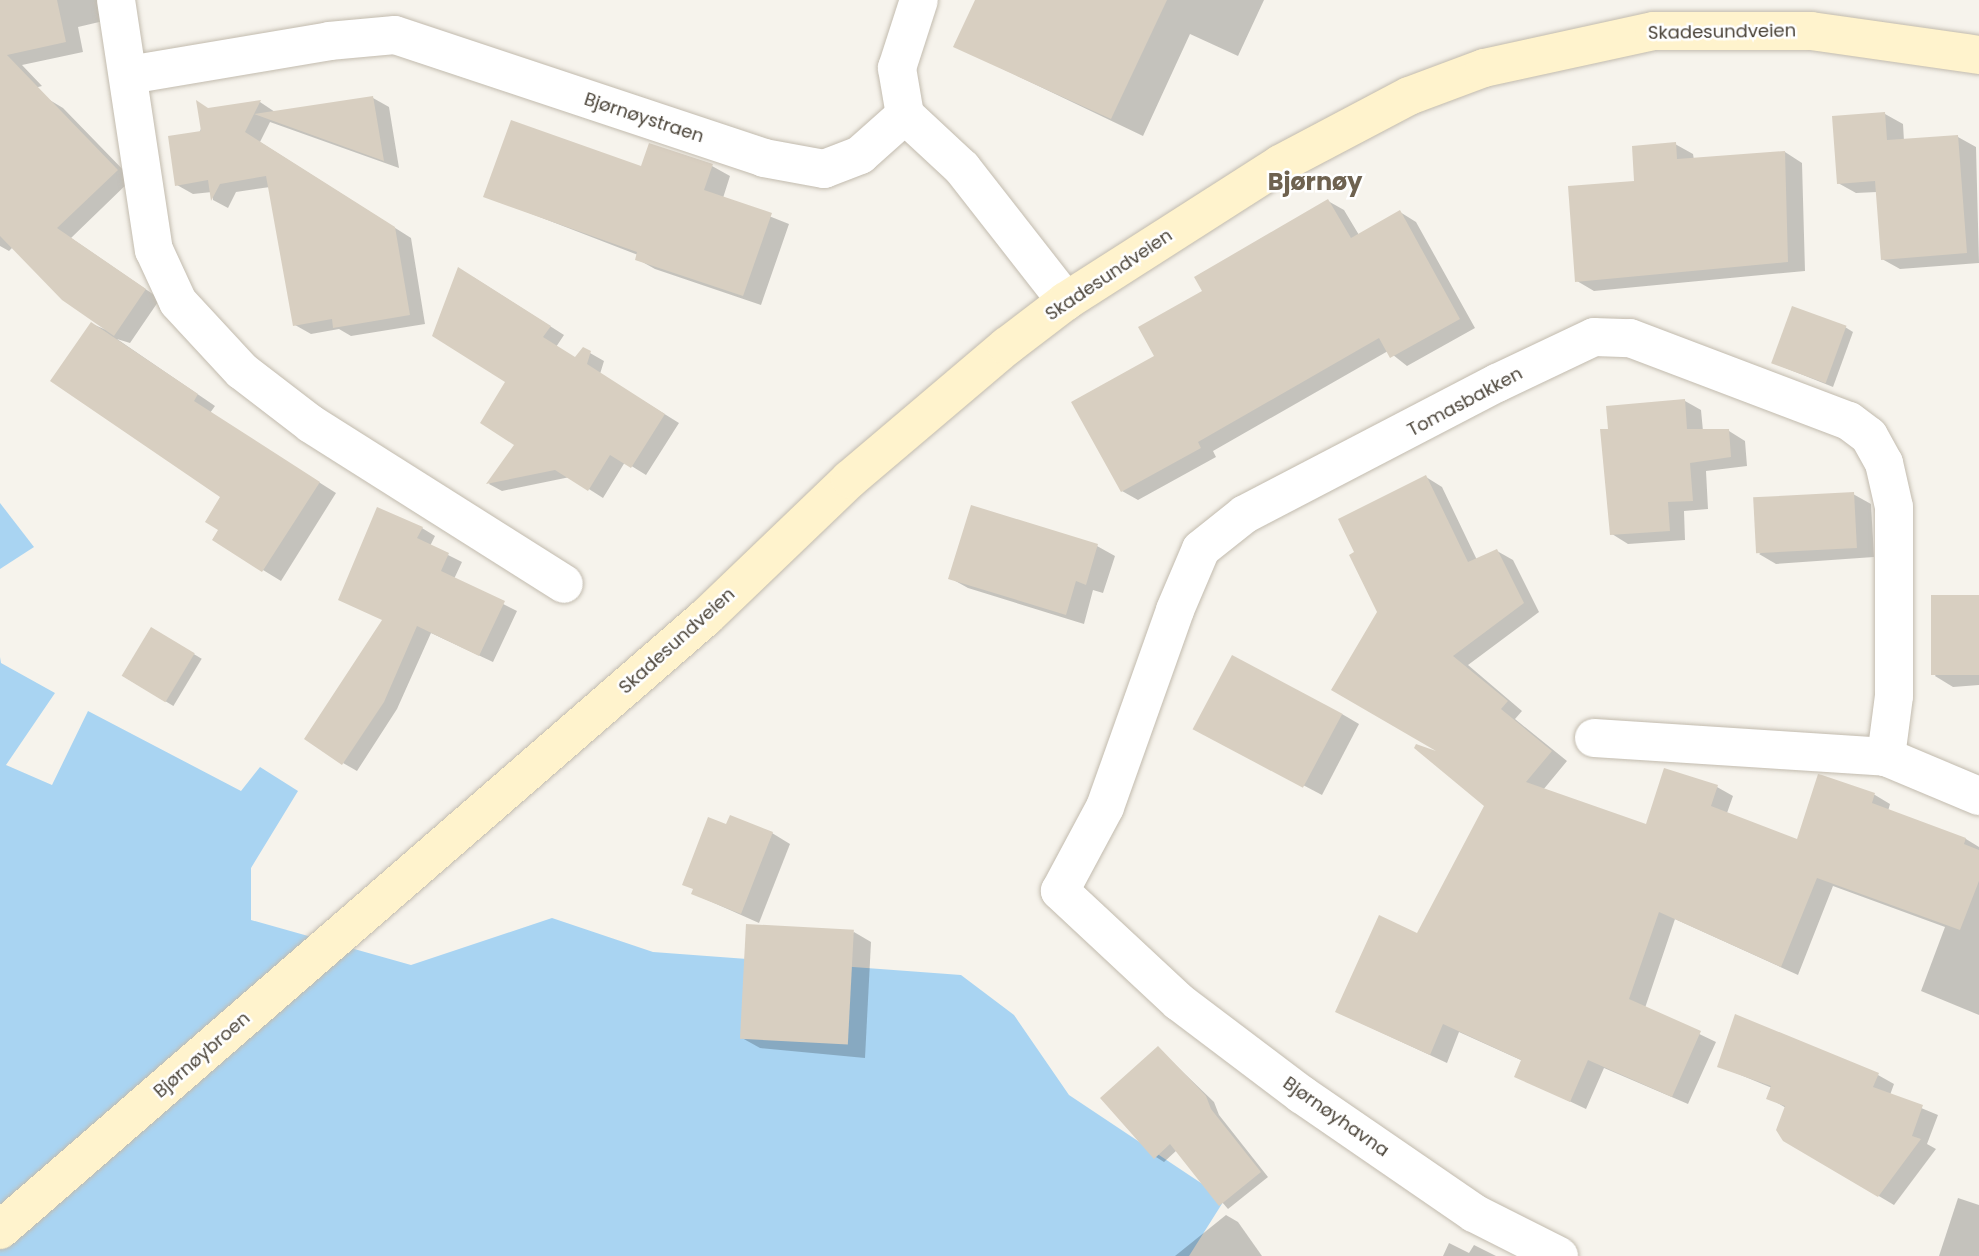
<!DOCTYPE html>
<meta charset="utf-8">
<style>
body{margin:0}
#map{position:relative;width:1979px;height:1256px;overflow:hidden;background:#f6f3ec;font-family:Poppins,sans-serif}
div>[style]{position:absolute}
.water>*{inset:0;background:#a9d4f2}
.shadow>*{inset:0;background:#0003;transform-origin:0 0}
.building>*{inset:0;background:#d8cfc1;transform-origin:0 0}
.roads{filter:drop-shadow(0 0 2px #c2bbae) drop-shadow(0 0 2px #c2bbae)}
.street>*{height:38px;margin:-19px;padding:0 19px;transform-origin:19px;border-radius:19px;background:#fff}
.secondary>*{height:38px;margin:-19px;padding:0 19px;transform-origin:19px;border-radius:19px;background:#fff3cd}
span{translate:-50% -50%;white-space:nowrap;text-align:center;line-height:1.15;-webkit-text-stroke:5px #fff;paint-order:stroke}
.street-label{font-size:18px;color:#4b4439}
.district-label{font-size:24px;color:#6e6250;font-weight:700}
</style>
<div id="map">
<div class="water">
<div style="clip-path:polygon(0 503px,34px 547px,0 569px)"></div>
<div style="clip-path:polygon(0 657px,1px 663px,55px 693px,6px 765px,52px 785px,88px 711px,241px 791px,260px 767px,298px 791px,251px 868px,251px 920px,411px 965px,552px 918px,653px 952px,961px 975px,1014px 1015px,1069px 1095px,1225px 1199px,1189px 1256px,0 1256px)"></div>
</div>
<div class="shadow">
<div style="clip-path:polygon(0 0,108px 0,112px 19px,78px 27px,83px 52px,22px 65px,42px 86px,0 97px)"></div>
<div style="clip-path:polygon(977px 0,1264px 0,1238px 56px,1190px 34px,1143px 136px,955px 46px)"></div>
<div style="clip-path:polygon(373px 98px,389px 107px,399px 168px,270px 122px,260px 142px,411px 238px,425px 324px,351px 336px,339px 329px,311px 334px,295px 325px,270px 187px,236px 192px,228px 208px,213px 200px,212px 192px,193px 194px,177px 185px,209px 110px,260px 102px,275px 112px)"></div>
<div style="clip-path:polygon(48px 99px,63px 108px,132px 179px,71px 238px,160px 299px,130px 343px,117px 339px,215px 406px,210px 413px,336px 493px,281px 581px,214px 540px,221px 530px,223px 496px,92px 324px,109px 331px,13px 247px,9px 251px,0 246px,0 144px)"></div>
<div style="clip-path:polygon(1885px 114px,1903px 124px,1904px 141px,1958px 137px,1976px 147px,1979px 263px,1900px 269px,1882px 259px,1877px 192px,1856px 193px,1838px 183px)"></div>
<div style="clip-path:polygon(1675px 144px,1693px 154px,1694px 160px,1785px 152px,1802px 163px,1805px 271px,1594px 291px,1577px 281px,1636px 182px)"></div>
<div style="clip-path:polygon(712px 166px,730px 176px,723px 198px,789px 224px,761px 305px,655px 269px,637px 259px,638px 255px,485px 196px,642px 168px)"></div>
<div style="clip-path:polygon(1328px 201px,1344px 210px,1359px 235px,1400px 212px,1416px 222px,1475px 328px,1407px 366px,1388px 351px,1213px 451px,1216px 457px,1138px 500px,1122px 491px,1157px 357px,1205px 292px)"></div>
<div style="clip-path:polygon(473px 277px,564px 335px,556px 347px,576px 359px,583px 349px,604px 361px,600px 374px,679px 423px,646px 475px,625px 462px,603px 498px,570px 477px,502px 491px,489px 484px,516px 444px,507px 382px)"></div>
<div style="clip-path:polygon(1845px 327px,1853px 332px,1833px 387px,1773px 363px)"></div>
<div style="clip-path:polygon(1685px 401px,1701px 410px,1703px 431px,1729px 431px,1745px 441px,1747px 466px,1706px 471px,1708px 509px,1684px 511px,1685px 540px,1628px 544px,1612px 534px,1610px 431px)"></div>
<div style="clip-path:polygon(1426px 477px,1442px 487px,1477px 560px,1497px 551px,1513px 560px,1539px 612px,1468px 665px,1522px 711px,1515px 719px,1567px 761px,1543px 790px,1647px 826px,1717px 787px,1733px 796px,1727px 813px,1798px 842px,1822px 776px,1875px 795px,1890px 804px,1888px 811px,1966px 839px,1979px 847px,1979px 1015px,1921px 991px,1945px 927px,1833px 886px,1798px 975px,1675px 919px,1645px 1008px,1716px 1042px,1688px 1104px,1604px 1068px,1586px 1109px,1516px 1076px,1523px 1061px,1459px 1032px,1447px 1063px,1337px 1012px,1418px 935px,1486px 805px,1444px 756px,1379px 612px)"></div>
<div style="clip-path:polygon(1853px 494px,1871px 504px,1874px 557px,1776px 564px,1759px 554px)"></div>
<div style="clip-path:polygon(422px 528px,435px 536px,430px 546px,462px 562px,454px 579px,517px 611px,493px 662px,431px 633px,397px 709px,357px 771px,343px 763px,384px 620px,340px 600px)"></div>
<div style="clip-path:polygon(1097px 546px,1115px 556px,1103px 593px,1093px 590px,1084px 624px,968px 588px,950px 578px)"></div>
<div style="clip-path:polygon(1979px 596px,1979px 685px,1953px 687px,1935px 676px)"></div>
<div style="left:152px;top:629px;width:58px;height:55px;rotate:31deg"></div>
<div style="clip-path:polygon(1342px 714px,1359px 724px,1322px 795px,1213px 738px)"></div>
<div style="clip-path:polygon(727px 827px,772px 833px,790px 844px,759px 923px,694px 894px)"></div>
<div style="clip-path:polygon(854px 932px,871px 942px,865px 1058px,760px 1048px,742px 1038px)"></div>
<div style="clip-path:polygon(1158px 1048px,1214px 1102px,1219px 1115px,1268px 1177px,1228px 1209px,1177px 1150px,1164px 1162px,1156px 1157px)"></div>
<div style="clip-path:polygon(1719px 1066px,1878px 1075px,1894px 1084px,1890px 1095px,1938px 1115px,1927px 1144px,1936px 1149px,1894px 1205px,1784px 1140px,1786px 1108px,1769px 1098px,1772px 1088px)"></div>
<div style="clip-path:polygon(1958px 1198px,1979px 1205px,1979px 1256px,1939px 1256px)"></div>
<div style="clip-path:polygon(1226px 1215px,1238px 1222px,1262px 1256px,1175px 1256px)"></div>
<div style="clip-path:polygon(1449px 1243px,1469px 1253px,1474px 1245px,1496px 1256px,1443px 1256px)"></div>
</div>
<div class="building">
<div style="clip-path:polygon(0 0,57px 0,66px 42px,7px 55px,118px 170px,57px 228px,146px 289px,114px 336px,62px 300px,0 236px)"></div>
<div style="clip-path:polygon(975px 0,1167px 0,1111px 119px,953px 47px)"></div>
<div style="clip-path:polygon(373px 96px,384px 161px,254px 114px,245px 132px,395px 227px,410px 315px,333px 328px,332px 319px,293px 326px,266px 176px,220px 184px,211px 201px,208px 180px,175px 186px,168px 136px,201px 131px,196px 100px,208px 108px,261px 100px,254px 114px)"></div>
<div style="clip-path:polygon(1885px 112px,1887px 140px,1958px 135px,1967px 253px,1881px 260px,1875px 181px,1837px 184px,1832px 116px)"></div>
<div style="clip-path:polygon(511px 120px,641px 166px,649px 143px,713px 164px,704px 190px,772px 213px,743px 296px,635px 260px,637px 252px,483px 197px)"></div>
<div style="clip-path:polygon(1676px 142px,1677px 159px,1785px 151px,1788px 262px,1575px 282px,1568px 186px,1634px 181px,1632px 146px)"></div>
<div style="clip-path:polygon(1328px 199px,1351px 238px,1400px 210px,1460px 319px,1390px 358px,1379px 338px,1198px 442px,1201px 448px,1121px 492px,1071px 402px,1154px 356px,1138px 327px,1202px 291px,1194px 277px)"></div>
<div style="clip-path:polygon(458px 267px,551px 326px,543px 337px,575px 357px,583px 347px,591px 351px,587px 364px,665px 414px,631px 468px,610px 455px,588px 491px,555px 470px,486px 484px,514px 445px,480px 423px,505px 382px,432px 336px)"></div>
<div style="left:1792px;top:306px;width:58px;height:61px;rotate:20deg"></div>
<div style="clip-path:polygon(91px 322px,198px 394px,194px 401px,320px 482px,262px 572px,212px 540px,218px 530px,205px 522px,220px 497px,50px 381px)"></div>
<div style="clip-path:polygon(1685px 399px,1687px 429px,1729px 429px,1731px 457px,1690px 463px,1693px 501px,1668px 502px,1670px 531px,1610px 535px,1600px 429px,1608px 429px,1606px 406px)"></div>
<div style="clip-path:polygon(1426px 475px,1468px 562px,1497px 549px,1524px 603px,1453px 656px,1508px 701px,1501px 709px,1552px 751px,1526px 782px,1646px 824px,1664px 768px,1718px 785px,1711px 806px,1797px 839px,1818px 774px,1822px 775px,1875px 793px,1872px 803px,1966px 838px,1964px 844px,1979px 850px,1979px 881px,1960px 930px,1817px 878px,1781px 967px,1659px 912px,1629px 999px,1701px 1031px,1672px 1097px,1588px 1060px,1570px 1102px,1514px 1077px,1521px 1060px,1443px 1024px,1430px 1055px,1335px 1012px,1379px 915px,1417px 933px,1484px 806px,1414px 748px,1416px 744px,1436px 751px,1331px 690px,1377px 612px,1349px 555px,1354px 552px,1338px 519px)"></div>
<div style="left:1854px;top:492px;width:56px;height:101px;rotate:87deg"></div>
<div style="clip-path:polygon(971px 505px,1098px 544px,1086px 585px,1076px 581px,1066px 615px,948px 579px)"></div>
<div style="clip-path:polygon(377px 507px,423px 527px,417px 538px,449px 553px,441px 571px,505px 601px,479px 656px,417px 626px,384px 702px,342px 765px,304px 739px,382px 620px,338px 600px)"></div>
<div style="left:1979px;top:595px;width:80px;height:48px;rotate:90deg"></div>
<div style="left:151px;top:627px;width:51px;height:57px;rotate:31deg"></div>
<div style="left:1232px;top:655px;width:125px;height:84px;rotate:28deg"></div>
<div style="clip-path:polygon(730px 815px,773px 832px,741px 914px,691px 894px,693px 889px,682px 885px,708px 817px,726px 824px)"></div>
<div style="left:746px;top:924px;width:108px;height:115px;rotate:3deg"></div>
<div style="clip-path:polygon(1735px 1014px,1879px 1073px,1873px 1087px,1923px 1105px,1912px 1136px,1921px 1139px,1878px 1197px,1783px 1141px,1776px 1130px,1785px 1106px,1766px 1099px,1771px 1086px,1717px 1067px)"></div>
<div style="clip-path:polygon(1158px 1046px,1206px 1096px,1211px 1109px,1261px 1172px,1219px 1206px,1170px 1144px,1154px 1159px,1100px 1098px)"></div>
</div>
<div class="roads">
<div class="street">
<div style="left:116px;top:0;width:253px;rotate:81.4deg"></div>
<div style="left:154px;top:250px;width:57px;rotate:65.2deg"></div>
<div style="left:178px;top:302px;width:94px;rotate:47.2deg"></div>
<div style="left:242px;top:371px;width:87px;rotate:37.5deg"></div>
<div style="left:311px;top:424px;width:299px;rotate:32.3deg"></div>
<div style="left:129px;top:75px;width:203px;rotate:-9.6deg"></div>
<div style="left:329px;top:41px;width:66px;rotate:-5.2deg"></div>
<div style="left:395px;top:35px;width:389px;rotate:18.4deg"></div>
<div style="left:764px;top:158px;width:61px;rotate:10.4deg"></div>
<div style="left:824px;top:169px;width:39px;rotate:-21deg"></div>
<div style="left:860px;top:155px;width:60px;rotate:-41.6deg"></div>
<div style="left:905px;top:115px;width:78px;rotate:42.9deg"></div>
<div style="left:962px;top:168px;width:169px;rotate:52deg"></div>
<div style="left:905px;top:115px;width:48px;rotate:-99.7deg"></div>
<div style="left:897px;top:68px;width:71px;rotate:-72.1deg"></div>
<div style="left:1594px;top:738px;width:293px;rotate:3.7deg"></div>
<div style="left:1559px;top:1256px;width:95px;rotate:-153.2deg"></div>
<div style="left:1474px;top:1213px;width:209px;rotate:-145.5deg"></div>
<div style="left:1302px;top:1095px;width:154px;rotate:-142.9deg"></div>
<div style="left:1179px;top:1002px;width:163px;rotate:-137deg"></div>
<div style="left:1060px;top:891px;width:95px;rotate:-61.8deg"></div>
<div style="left:1105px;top:807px;width:209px;rotate:-70.4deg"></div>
<div style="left:1175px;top:610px;width:66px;rotate:-66.9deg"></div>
<div style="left:1201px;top:549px;width:56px;rotate:-38.5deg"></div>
<div style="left:1245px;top:514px;width:284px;rotate:-27.5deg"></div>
<div style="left:1497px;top:383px;width:107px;rotate:-25.4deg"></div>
<div style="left:1594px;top:337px;width:36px;rotate:2deg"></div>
<div style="left:1630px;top:338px;width:234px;rotate:20.8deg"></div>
<div style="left:1849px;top:421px;width:25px;rotate:37deg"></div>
<div style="left:1869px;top:436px;width:31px;rotate:61deg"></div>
<div style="left:1884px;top:463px;width:45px;rotate:77.2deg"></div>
<div style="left:1894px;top:507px;width:189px;rotate:90deg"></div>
<div style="left:1894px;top:696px;width:62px;rotate:97.5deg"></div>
<div style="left:1886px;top:757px;width:101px;rotate:22.8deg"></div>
</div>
<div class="secondary">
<div style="left:0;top:1230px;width:935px;rotate:-40.97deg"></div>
<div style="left:706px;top:617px;width:199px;rotate:-43.8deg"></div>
<div style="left:850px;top:479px;width:206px;rotate:-40.3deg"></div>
<div style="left:1007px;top:346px;width:74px;rotate:-37.3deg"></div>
<div style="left:1066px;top:301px;width:254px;rotate:-32.6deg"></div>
<div style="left:1280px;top:164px;width:146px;rotate:-27.8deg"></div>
<div style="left:1409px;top:96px;width:80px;rotate:-20.5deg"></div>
<div style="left:1484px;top:68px;width:174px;rotate:-12.3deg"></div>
<div style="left:1654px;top:31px;width:157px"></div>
<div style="left:1811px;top:31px;width:170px;rotate:8.1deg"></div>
</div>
</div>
<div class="street-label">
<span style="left:1722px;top:32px;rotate:-1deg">Skadesundveien</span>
<span style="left:644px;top:118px;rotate:18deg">Bjørnøystraen</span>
<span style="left:1109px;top:275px;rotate:-34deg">Skadesundveien</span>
<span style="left:1465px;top:402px;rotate:-28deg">Tomasbakken</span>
<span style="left:677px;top:641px;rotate:-42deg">Skadesundveien</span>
<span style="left:202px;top:1055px;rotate:-41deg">Bjørnøybroen</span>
<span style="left:1336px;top:1117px;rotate:35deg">Bjørnøyhavna</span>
</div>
<div class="district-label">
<span style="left:1315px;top:182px">Bjørnøy</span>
</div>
</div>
